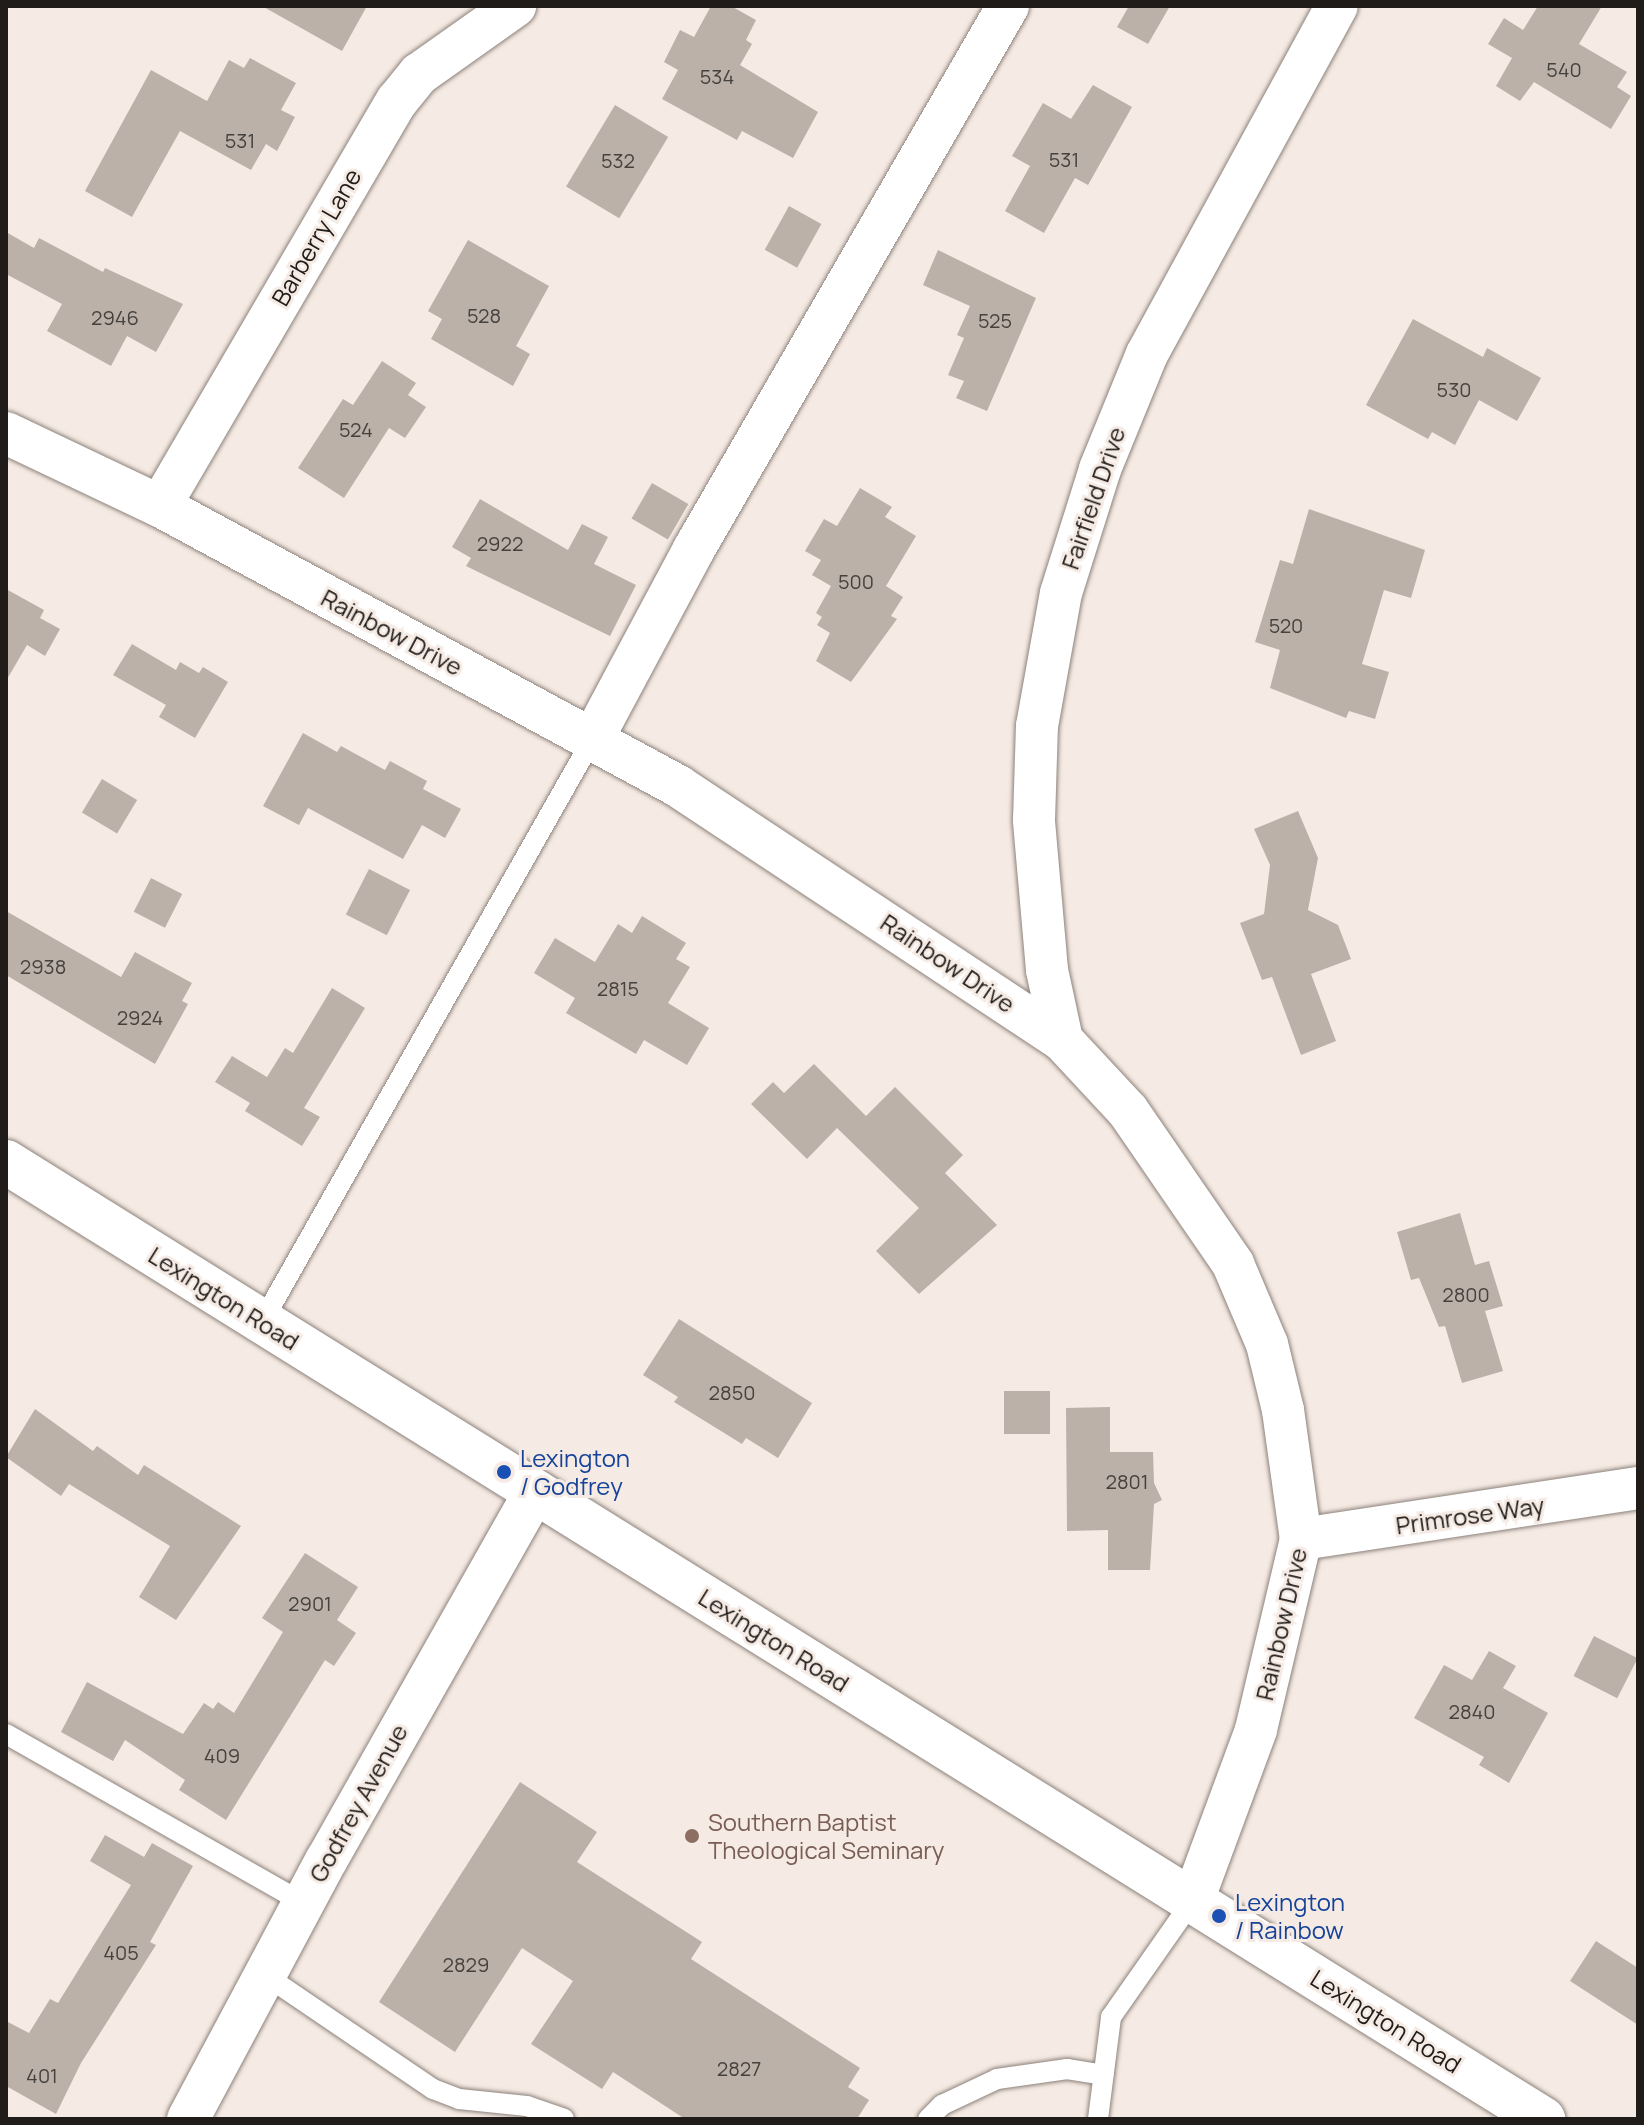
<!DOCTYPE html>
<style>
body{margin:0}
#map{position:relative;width:1644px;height:2125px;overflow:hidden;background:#f6ebe4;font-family:Manrope,sans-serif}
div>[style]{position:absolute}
.building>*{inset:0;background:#bbb1a9;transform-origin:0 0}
.roads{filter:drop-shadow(0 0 2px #8c827b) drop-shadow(0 0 2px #8c827b)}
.lane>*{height:20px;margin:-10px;padding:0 10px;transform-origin:10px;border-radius:10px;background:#fff}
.street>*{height:42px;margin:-21px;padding:0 21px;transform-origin:21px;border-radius:21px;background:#fff}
.primary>*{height:44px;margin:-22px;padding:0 22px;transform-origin:22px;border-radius:22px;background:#fff}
.dots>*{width:22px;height:22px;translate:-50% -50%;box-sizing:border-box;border:4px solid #f6ebe4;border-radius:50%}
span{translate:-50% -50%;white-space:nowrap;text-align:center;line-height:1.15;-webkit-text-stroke:6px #f6ebe4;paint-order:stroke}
.number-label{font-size:20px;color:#47413d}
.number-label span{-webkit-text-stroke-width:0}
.street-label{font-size:24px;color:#201c19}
.transit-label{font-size:24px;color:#164399}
.left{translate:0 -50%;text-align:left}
.education-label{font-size:24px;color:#785e54}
.frame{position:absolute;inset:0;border:8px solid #201c19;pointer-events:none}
</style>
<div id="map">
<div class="building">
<div style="clip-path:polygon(262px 6px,367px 6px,342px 51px)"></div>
<div style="clip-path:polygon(711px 6px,731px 6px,756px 20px,746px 40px,752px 44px,740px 65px,818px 112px,793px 158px,742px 131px,737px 140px,662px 99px,678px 70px,664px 62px,680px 30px,694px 37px)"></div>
<div style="clip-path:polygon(1129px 6px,1170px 6px,1148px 44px,1117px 27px)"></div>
<div style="clip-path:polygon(1538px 6px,1602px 6px,1579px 44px,1627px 72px,1617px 87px,1631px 96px,1611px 129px,1534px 82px,1520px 101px,1496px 86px,1512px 58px,1488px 44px,1504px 18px,1523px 30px)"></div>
<div style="clip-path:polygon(250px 58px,296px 83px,281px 110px,295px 117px,277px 151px,266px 144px,251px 170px,180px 131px,132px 217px,85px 191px,151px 70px,207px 101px,229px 60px,244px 68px)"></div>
<div style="clip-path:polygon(1093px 85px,1132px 107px,1088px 185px,1075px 178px,1044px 233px,1005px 211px,1030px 166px,1012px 156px,1043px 103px,1071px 119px)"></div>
<div style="left:615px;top:105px;width:62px;height:95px;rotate:31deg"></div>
<div style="left:789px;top:206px;width:37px;height:50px;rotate:29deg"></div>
<div style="clip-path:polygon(6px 232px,34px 248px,39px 238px,103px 272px,105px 268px,183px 304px,156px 352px,127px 336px,111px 366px,47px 331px,62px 304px,6px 274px)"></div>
<div style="clip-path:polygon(468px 240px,549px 286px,516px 346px,530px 354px,513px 386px,431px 339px,442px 319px,428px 311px)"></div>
<div style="clip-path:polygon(938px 250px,1036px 298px,987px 411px,956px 398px,964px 381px,948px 375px,964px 338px,957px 335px,970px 306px,923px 285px)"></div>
<div style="clip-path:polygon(1413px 319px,1483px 357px,1487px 348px,1541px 378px,1517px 421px,1479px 400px,1455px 445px,1432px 432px,1428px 439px,1366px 405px)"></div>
<div style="clip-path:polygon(382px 361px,416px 383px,408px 395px,426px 407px,405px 438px,389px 428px,344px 498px,298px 468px,343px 399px,353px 405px)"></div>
<div style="left:652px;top:483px;width:42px;height:41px;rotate:30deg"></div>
<div style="clip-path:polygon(860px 488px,892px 507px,885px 517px,916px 536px,886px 586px,903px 597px,891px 616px,897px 619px,851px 682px,816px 661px,830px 633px,817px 625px,822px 617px,816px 613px,831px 586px,812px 575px,821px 560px,805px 551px,824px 519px,837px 526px)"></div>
<div style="clip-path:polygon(480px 499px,568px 550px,582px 524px,608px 537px,594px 564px,636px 585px,610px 636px,466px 566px,471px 558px,452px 547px)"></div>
<div style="clip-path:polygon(1309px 509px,1425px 550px,1411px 598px,1384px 590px,1365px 654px,1362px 664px,1389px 672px,1375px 719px,1349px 711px,1346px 718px,1270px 688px,1280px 650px,1255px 642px,1280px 560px,1293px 564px)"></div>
<div style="clip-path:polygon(6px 589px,44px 610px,40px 618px,60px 629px,45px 656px,27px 645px,6px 681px)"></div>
<div style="clip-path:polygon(132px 644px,176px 670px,180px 662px,199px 673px,203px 667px,228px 682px,195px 738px,159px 717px,166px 705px,113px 675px)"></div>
<div style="clip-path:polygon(303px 733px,337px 752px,341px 746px,385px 770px,390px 761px,427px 781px,423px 789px,461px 809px,445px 838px,422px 825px,403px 859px,308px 808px,299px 825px,263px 806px)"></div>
<div style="left:102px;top:779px;width:41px;height:39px;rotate:31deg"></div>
<div style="clip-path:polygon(1298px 811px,1318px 858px,1308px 910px,1338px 925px,1351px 959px,1311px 974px,1336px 1041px,1301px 1055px,1272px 977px,1262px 980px,1240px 923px,1264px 914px,1270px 865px,1254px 829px)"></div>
<div style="left:369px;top:869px;width:46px;height:51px;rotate:27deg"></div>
<div style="left:151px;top:878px;width:35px;height:38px;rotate:27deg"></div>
<div style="clip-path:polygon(6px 911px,121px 977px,135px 952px,192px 983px,182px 1001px,188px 1004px,155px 1064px,6px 975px)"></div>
<div style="clip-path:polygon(642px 916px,686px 943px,676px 959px,690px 967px,668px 1003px,709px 1028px,687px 1065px,644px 1040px,636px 1054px,566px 1013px,575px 998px,534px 973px,555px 938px,595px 962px,618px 924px,632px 933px)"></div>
<div style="clip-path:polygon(332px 988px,365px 1008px,304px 1108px,320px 1117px,302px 1146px,245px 1111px,250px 1103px,215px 1082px,232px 1056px,267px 1077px,285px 1048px,293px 1053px)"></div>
<div style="clip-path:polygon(814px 1064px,866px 1116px,895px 1087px,963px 1155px,945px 1173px,997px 1225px,919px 1294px,876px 1251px,919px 1208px,837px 1128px,807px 1159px,751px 1104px,773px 1082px,784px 1093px)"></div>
<div style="clip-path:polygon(1460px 1213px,1475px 1265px,1489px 1261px,1503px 1306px,1485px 1311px,1503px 1371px,1462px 1383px,1445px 1326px,1439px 1327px,1419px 1278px,1411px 1280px,1397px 1232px)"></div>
<div style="clip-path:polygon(679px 1319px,812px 1403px,778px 1458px,746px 1438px,742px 1444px,674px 1402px,678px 1397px,643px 1375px)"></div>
<div style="left:1004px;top:1391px;width:46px;height:43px"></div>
<div style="clip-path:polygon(1110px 1407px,1110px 1452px,1153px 1452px,1154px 1483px,1162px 1500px,1154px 1504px,1150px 1570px,1108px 1570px,1108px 1530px,1067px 1531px,1066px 1408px)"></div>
<div style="clip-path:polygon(35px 1409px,93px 1451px,97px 1446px,138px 1475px,144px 1465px,241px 1526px,176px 1620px,139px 1597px,170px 1546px,69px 1484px,61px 1496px,6px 1457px)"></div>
<div style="clip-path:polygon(305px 1553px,358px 1587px,337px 1620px,356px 1633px,334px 1666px,325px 1660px,226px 1820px,179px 1790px,185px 1780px,125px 1740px,113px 1761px,61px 1732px,87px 1682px,183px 1734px,204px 1703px,213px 1709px,218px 1702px,234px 1713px,283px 1632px,262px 1618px)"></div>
<div style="left:1594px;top:1636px;width:49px;height:45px;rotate:27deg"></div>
<div style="clip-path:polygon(1489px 1651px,1516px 1666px,1503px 1688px,1548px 1713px,1509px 1783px,1479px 1765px,1484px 1757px,1414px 1718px,1444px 1665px,1472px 1680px)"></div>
<div style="clip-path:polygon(520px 1782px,597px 1832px,577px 1862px,702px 1942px,691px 1959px,860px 2068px,848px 2087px,869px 2100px,857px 2119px,685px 2119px,613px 2072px,602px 2089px,531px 2044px,573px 1981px,522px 1948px,455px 2052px,379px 2002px)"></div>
<div style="clip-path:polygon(105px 1835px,144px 1857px,152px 1843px,193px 1866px,150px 1942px,156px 1945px,81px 2063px,56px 2114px,6px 2086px,6px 2021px,29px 2033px,50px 1999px,58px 2003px,131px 1885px,90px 1861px)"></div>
<div style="clip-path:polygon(1596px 1941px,1638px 1968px,1638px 2025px,1570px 1981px)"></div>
</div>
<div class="roads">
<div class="lane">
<div style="left:262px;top:1322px;width:669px;rotate:-60.45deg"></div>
<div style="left:6px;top:1734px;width:342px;rotate:29.6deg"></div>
<div style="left:265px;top:1975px;width:203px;rotate:34.2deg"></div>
<div style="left:433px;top:2089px;width:28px;rotate:21deg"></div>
<div style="left:459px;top:2099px;width:68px;rotate:5.9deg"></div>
<div style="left:527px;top:2106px;width:39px;rotate:19deg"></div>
<div style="left:928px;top:2119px;width:20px;rotate:-45deg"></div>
<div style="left:942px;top:2105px;width:61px;rotate:-25.3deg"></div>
<div style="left:997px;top:2079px;width:71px;rotate:-8.1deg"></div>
<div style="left:1067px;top:2069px;width:37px;rotate:9deg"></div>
<div style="left:1098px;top:2119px;width:103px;rotate:-82.7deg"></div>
<div style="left:1111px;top:2017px;width:143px;rotate:-55deg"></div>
</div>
<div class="street">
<div style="left:6px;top:433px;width:170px;rotate:25.4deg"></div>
<div style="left:160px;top:506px;width:589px;rotate:28.39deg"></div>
<div style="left:678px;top:786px;width:460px;rotate:33.5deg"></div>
<div style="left:1062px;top:1040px;width:97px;rotate:47.1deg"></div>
<div style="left:1128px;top:1111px;width:186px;rotate:55.5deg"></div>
<div style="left:1233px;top:1264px;width:87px;rotate:67deg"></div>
<div style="left:1267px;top:1344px;width:68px;rotate:76.4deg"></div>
<div style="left:1283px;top:1410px;width:130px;rotate:82.1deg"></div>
<div style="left:1301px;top:1539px;width:196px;rotate:103.3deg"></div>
<div style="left:1256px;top:1730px;width:181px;rotate:110.3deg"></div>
<div style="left:160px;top:506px;width:469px;rotate:-59.7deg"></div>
<div style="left:397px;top:101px;width:35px;rotate:-51deg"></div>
<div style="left:419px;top:74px;width:118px;rotate:-35.3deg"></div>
<div style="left:592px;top:740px;width:217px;rotate:-61.9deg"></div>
<div style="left:694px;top:549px;width:627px;rotate:-59.96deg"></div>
<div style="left:1062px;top:1040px;width:72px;rotate:-102.1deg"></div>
<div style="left:1047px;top:970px;width:151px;rotate:-95deg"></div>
<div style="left:1034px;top:820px;width:94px;rotate:-88.2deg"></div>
<div style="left:1037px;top:726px;width:135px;rotate:-79.8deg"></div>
<div style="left:1061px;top:593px;width:130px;rotate:-72.5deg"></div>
<div style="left:1100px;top:469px;width:124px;rotate:-67.8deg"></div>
<div style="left:1147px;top:354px;width:396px;rotate:-61.4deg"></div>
<div style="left:1301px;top:1539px;width:341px;rotate:-8.6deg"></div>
<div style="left:188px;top:2119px;width:293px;rotate:-61.9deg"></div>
<div style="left:326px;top:1861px;width:424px;rotate:-60.5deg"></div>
</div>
<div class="primary">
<div style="left:6px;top:1162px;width:1811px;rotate:31.91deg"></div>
</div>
</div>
<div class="dots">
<div style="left:504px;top:1472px;background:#1a4fb4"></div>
<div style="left:692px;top:1836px;background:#8d6e63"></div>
<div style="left:1219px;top:1916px;background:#1a4fb4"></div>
</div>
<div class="number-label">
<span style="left:1564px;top:69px">540</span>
<span style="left:717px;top:76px">534</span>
<span style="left:240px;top:140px">531</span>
<span style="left:1064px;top:159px">531</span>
<span style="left:618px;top:160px">532</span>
<span style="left:484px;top:315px">528</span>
<span style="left:115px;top:317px">2946</span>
<span style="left:995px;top:320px">525</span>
<span style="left:1454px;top:389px">530</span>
<span style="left:356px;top:429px">524</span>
<span style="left:500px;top:543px">2922</span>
<span style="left:856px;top:581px">500</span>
<span style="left:1286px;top:625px">520</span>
<span style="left:43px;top:966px">2938</span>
<span style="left:618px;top:988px">2815</span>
<span style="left:140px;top:1017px">2924</span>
<span style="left:1466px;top:1294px">2800</span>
<span style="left:732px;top:1392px">2850</span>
<span style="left:1127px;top:1481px">2801</span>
<span style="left:310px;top:1603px">2901</span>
<span style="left:1472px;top:1711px">2840</span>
<span style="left:222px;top:1755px">409</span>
<span style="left:121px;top:1952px">405</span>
<span style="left:466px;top:1964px">2829</span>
<span style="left:739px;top:2068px">2827</span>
<span style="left:42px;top:2075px">401</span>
</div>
<div class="street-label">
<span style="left:316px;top:237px;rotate:-60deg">Barberry Lane</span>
<span style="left:1093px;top:498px;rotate:-71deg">Fairfield Drive</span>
<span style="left:392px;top:632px;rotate:28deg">Rainbow Drive</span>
<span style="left:948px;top:963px;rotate:34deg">Rainbow Drive</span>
<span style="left:224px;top:1298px;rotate:32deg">Lexington Road</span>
<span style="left:1470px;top:1515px;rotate:-8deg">Primrose Way</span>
<span style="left:1281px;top:1624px;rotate:-77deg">Rainbow Drive</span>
<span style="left:774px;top:1640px;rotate:32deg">Lexington Road</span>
<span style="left:358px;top:1803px;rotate:-61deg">Godfrey Avenue</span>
<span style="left:1386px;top:2021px;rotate:32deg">Lexington Road</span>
</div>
<div class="transit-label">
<span class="left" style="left:520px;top:1472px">Lexington<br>/ Godfrey</span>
<span class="left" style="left:1235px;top:1916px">Lexington<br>/ Rainbow</span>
</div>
<div class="education-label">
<span class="left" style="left:708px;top:1836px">Southern Baptist<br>Theological Seminary</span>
</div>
<div class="frame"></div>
</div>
